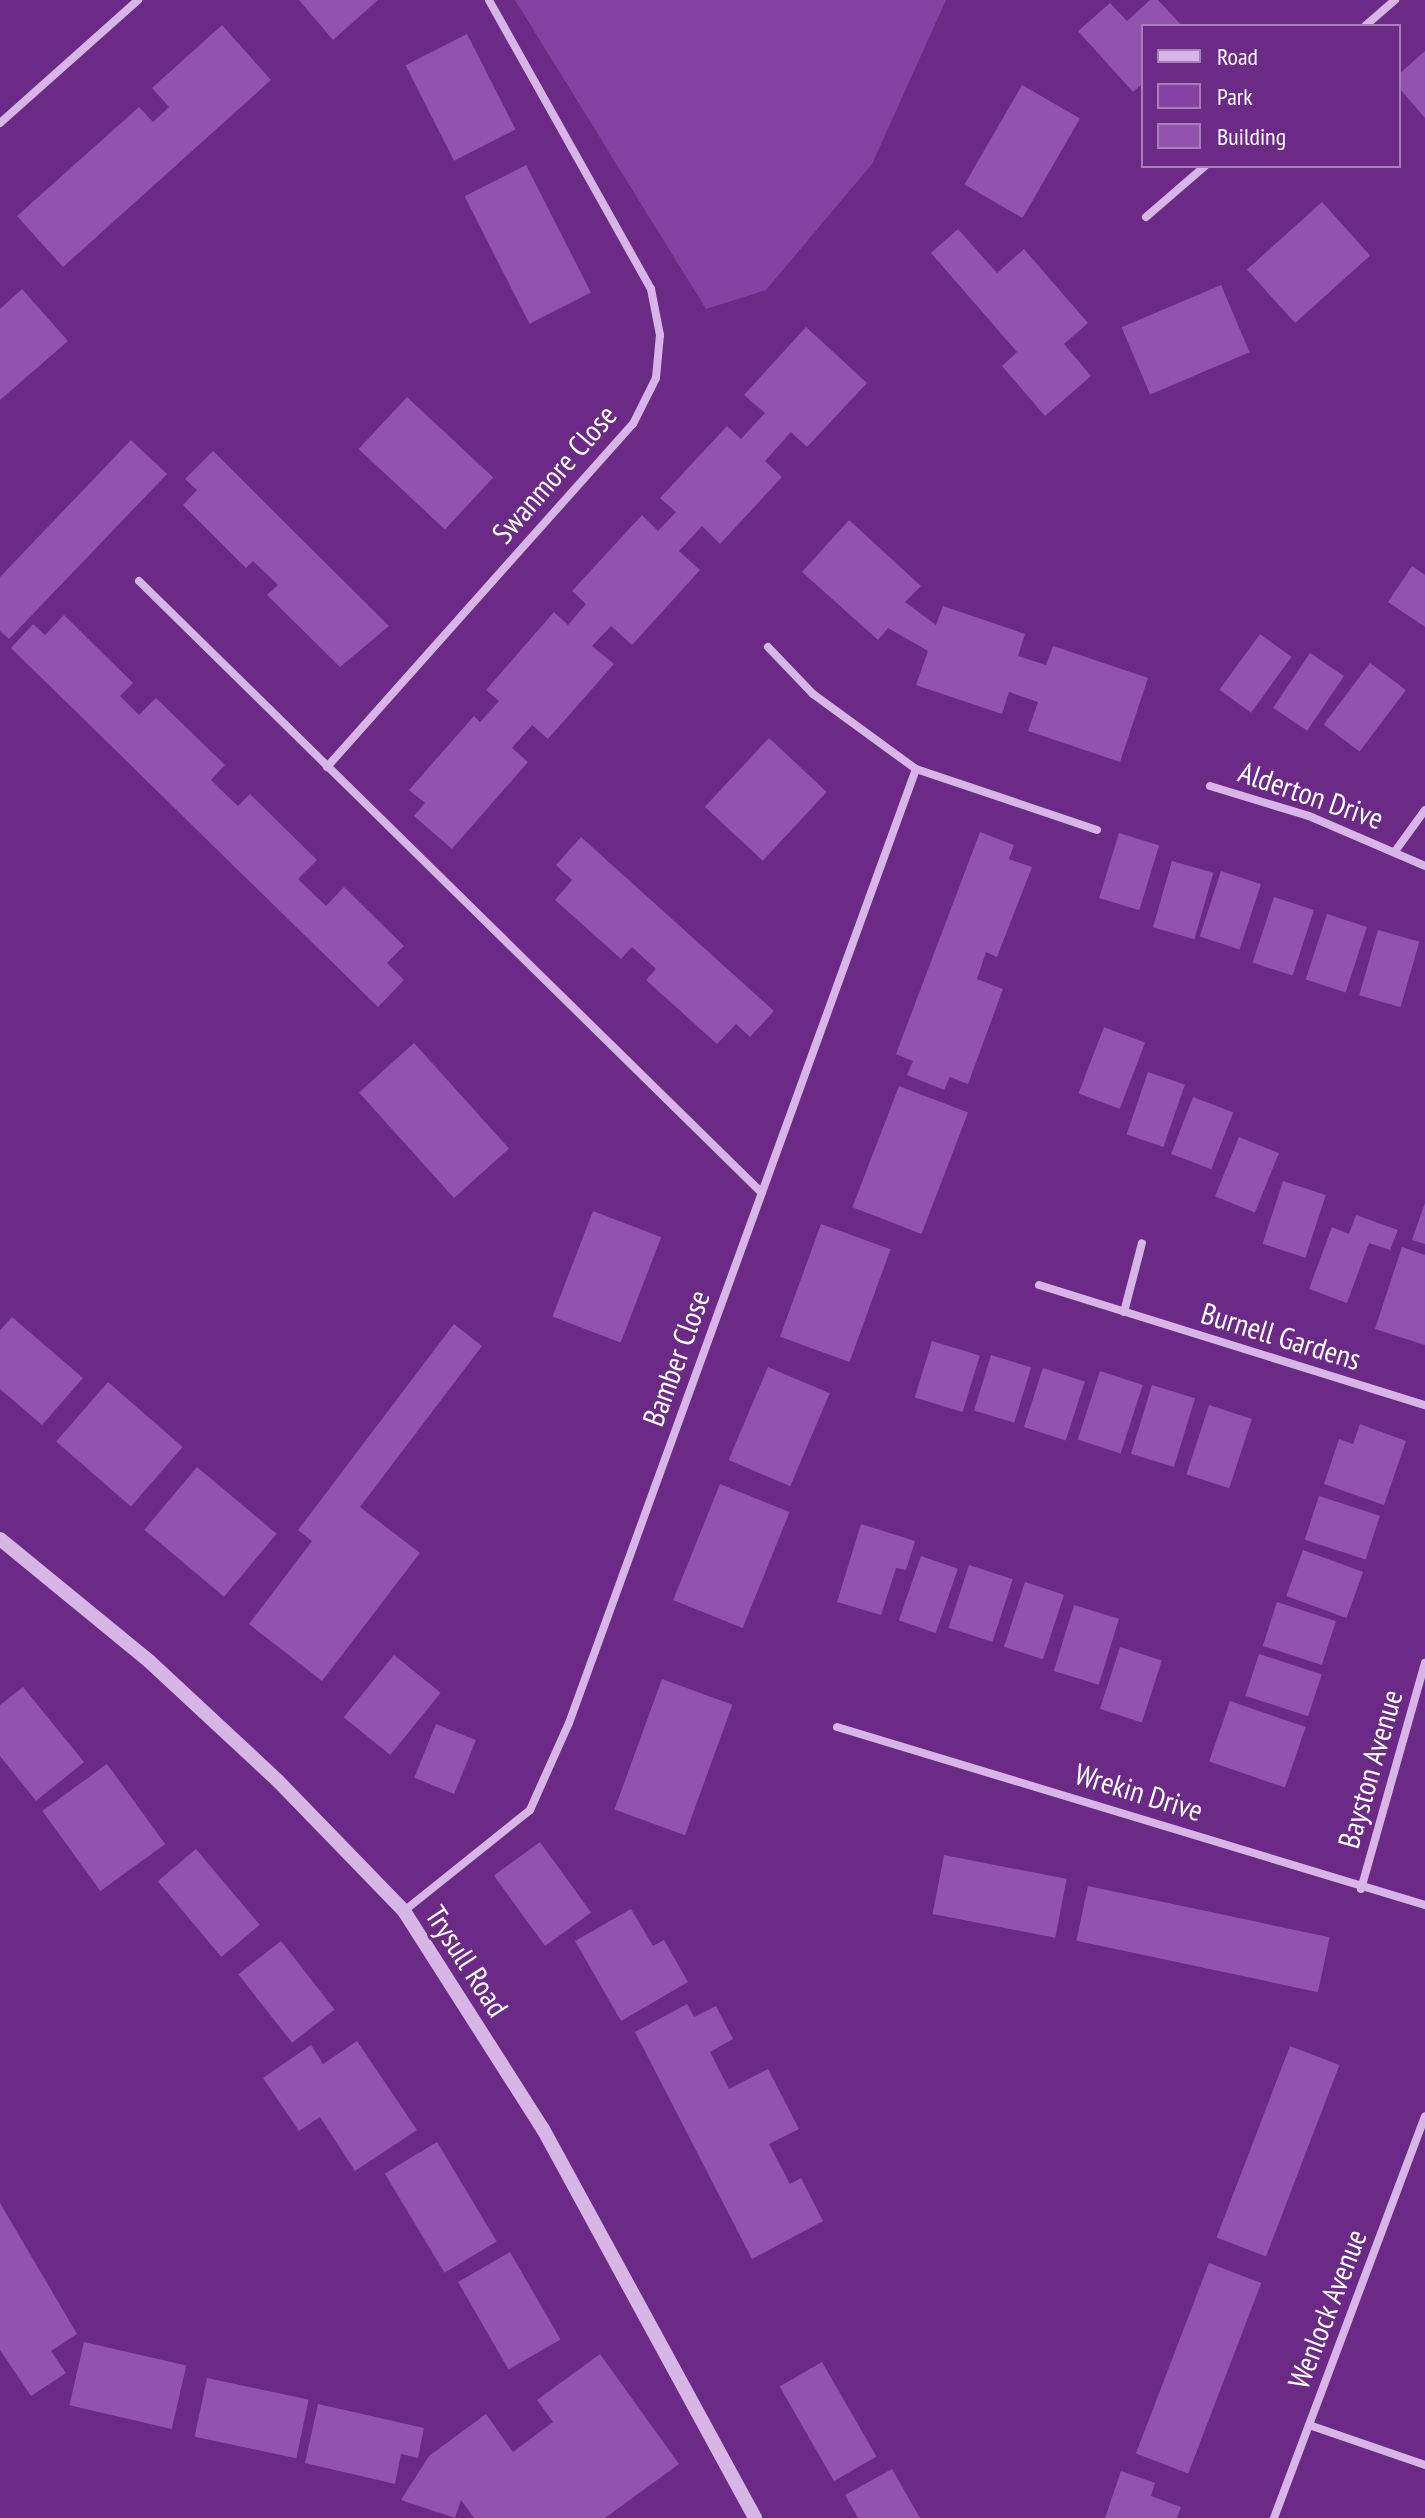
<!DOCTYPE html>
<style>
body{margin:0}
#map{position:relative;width:1425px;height:2518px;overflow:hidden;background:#6a2a85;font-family:"PT Sans Narrow",sans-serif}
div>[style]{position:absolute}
.green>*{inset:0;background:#8542a3}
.building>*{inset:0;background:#9153ac;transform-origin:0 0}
.minor>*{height:8px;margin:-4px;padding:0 4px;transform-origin:4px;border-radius:4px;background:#d8b5e7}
.tertiary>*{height:14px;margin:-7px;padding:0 7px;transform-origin:7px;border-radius:7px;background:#d8b5e7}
span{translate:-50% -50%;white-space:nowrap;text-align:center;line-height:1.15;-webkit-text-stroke:6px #6a2a85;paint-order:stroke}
.street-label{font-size:30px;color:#fff}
.legend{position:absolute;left:1141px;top:24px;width:260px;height:144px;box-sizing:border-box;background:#6a2a85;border:2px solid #a67fb6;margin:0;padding:10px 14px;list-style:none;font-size:24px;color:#fff}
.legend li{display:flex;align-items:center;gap:16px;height:40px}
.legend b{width:40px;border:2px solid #a67fb6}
</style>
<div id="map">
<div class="green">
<div style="clip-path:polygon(515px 0,946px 0,872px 164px,766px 290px,706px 309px)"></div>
</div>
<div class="building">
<div style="clip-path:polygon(299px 0,378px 0,333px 40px)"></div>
<div style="clip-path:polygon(1150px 0,1158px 0,1182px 26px,1143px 26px,1143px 83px,1133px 92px,1078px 31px,1110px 3px,1127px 21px)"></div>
<div style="clip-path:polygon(222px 25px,271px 80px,63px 267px,17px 216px,139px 107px,153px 122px,169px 107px,152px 88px)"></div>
<div style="left:467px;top:34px;width:107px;height:69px;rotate:63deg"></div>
<div style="clip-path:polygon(1425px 51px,1425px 118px,1399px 88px,1399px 74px)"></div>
<div style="left:1022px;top:85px;width:67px;height:115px;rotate:30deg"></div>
<div style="left:526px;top:165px;width:143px;height:69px;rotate:63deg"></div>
<div style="left:1322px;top:202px;width:72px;height:101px;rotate:48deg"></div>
<div style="clip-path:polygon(958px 229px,997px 273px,1024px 249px,1088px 323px,1064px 344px,1091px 376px,1045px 416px,1002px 366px,1017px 352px,931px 253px)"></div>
<div style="left:1221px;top:285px;width:73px;height:108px;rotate:67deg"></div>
<div style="clip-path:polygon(22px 289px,68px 341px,0 400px,0 309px)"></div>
<div style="clip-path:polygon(806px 327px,867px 383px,807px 447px,791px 432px,765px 461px,782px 477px,720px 544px,702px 526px,679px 551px,700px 570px,632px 645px,611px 626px,592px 646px,614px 664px,548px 739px,532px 725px,512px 748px,528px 762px,452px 849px,414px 816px,425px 803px,409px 790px,474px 716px,480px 722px,499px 701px,486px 690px,554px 612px,568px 625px,586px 604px,572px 591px,642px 515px,658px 531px,676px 512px,660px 498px,727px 426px,741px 439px,765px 413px,744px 395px)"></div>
<div style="left:407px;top:397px;width:118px;height:71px;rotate:43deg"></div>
<div style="clip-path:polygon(131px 440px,167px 474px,9px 639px,0 631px,0 577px)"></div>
<div style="clip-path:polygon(213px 451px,389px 626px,340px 667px,267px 595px,278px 585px,253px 561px,246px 568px,183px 505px,197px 490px,185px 479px)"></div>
<div style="clip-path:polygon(849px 520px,921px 586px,905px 602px,936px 625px,943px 606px,1025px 634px,1018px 656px,1046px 665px,1053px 646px,1148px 678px,1120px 762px,1028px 731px,1038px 702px,1009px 692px,1002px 714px,916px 685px,928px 651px,888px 628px,878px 640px,802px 572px)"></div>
<div style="clip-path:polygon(1412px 566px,1425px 575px,1425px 627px,1388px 602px)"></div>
<div style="clip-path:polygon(64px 615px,133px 683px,120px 696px,139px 715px,156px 698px,225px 765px,211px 780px,219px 788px,238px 806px,250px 794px,317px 860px,298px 879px,326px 906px,344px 887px,404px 946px,387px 963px,404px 980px,378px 1007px,11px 648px,33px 624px,45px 635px)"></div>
<div style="left:1260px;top:634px;width:39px;height:69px;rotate:36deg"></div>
<div style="left:1310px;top:653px;width:41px;height:66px;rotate:34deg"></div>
<div style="left:1370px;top:663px;width:45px;height:77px;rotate:37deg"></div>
<div style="left:769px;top:738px;width:79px;height:94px;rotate:43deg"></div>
<div style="clip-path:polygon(980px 832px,1014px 845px,1009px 859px,1032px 867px,997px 957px,986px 952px,977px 979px,1003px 989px,968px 1084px,950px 1077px,944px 1090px,907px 1075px,913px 1061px,896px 1054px)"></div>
<div style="left:1119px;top:833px;width:42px;height:68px;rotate:17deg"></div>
<div style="clip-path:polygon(581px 837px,774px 1011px,750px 1037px,736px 1024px,717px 1044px,646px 980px,656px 969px,632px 947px,621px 959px,555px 900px,572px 880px,556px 865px)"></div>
<div style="left:1172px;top:861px;width:43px;height:69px;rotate:16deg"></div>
<div style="left:1221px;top:871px;width:42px;height:69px;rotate:18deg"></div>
<div style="left:1274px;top:897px;width:42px;height:69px;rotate:18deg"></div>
<div style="left:1327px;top:914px;width:42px;height:69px;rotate:18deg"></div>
<div style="left:1378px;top:930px;width:43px;height:68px;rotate:16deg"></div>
<div style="left:1104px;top:1027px;width:44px;height:71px;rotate:21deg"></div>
<div style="left:414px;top:1043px;width:142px;height:74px;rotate:48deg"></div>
<div style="left:1148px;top:1072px;width:39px;height:66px;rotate:19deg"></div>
<div style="left:899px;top:1086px;width:74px;height:130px;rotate:21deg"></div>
<div style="left:1193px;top:1097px;width:43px;height:61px;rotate:21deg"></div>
<div style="left:1239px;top:1137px;width:43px;height:64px;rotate:22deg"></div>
<div style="left:1283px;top:1181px;width:45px;height:66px;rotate:18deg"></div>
<div style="clip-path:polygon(1425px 1203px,1425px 1244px,1412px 1240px)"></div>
<div style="left:593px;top:1211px;width:73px;height:113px;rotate:21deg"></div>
<div style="clip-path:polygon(1356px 1215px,1398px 1230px,1390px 1250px,1369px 1243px,1347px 1303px,1309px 1289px,1332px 1227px,1349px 1234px)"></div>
<div style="left:821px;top:1224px;width:74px;height:120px;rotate:20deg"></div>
<div style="clip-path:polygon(1402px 1247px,1425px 1255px,1425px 1345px,1375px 1329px)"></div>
<div style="clip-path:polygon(12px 1317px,83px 1378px,42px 1425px,0 1389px,0 1330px)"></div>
<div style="clip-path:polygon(454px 1324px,482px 1346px,360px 1507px,420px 1553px,322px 1681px,249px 1624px,312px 1541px,298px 1530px)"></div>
<div style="left:932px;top:1341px;width:50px;height:59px;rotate:17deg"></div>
<div style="left:991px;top:1355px;width:42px;height:58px;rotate:17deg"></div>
<div style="left:768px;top:1367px;width:67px;height:101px;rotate:23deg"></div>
<div style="left:1043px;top:1368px;width:44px;height:62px;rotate:18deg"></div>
<div style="left:1100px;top:1371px;width:45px;height:72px;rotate:18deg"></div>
<div style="left:108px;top:1382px;width:99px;height:79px;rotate:41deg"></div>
<div style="left:1152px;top:1385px;width:45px;height:72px;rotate:17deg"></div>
<div style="left:1209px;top:1405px;width:45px;height:73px;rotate:18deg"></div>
<div style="clip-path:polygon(1360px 1424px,1406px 1441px,1384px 1505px,1324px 1484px,1339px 1439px,1353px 1444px)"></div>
<div style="left:197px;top:1467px;width:104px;height:82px;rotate:40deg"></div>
<div style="left:720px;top:1484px;width:75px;height:125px;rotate:22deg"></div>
<div style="left:1319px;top:1496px;width:64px;height:46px;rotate:18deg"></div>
<div style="clip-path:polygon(861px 1524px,915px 1541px,906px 1570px,896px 1568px,881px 1615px,837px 1602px)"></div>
<div style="left:1303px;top:1550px;width:64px;height:49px;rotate:20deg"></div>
<div style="left:921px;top:1556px;width:39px;height:68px;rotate:19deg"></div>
<div style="left:969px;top:1565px;width:46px;height:66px;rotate:18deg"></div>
<div style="left:1025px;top:1582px;width:41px;height:68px;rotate:18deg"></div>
<div style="left:1277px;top:1602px;width:62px;height:46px;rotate:18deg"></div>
<div style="left:1074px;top:1605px;width:47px;height:69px;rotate:17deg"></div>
<div style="left:1120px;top:1647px;width:44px;height:65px;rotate:18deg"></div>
<div style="left:1259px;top:1654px;width:66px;height:44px;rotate:18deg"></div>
<div style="left:394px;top:1655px;width:60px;height:80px;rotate:39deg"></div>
<div style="left:662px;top:1679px;width:75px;height:139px;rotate:20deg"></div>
<div style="clip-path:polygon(23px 1687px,84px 1762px,36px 1801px,0 1756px,0 1705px)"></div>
<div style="left:1230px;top:1701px;width:80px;height:64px;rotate:19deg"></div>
<div style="left:436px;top:1724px;width:43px;height:58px;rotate:22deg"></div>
<div style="left:107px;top:1764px;width:99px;height:80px;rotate:54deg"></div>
<div style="left:540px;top:1842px;width:87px;height:57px;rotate:54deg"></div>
<div style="left:196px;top:1849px;width:99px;height:50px;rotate:50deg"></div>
<div style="left:944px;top:1855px;width:125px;height:60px;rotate:11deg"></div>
<div style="left:1088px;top:1886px;width:247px;height:56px;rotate:12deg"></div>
<div style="clip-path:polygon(631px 1909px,653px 1946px,664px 1940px,688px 1982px,621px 2021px,575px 1941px)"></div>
<div style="left:281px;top:1941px;width:87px;height:54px;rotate:52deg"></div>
<div style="clip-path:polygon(687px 2004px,694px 2017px,716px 2006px,733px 2039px,710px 2052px,729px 2089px,768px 2069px,799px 2129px,769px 2144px,790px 2184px,801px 2178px,823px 2221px,752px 2259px,635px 2032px)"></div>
<div style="clip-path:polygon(357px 2041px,417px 2130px,355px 2171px,320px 2117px,299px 2131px,263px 2078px,311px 2045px,323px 2064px)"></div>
<div style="left:1290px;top:2046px;width:53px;height:205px;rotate:21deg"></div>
<div style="left:437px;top:2142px;width:116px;height:61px;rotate:59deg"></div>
<div style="clip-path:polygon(0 2203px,77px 2334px,51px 2351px,66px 2373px,31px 2396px,0 2350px)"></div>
<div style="left:510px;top:2252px;width:101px;height:60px;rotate:60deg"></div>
<div style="left:1209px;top:2263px;width:56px;height:204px;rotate:21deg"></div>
<div style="left:84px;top:2342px;width:105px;height:65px;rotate:13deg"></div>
<div style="clip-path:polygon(600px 2354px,679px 2464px,605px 2518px,474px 2518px,461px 2500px,455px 2518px,401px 2500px,429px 2456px,486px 2414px,513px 2452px,553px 2422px,537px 2400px)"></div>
<div style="left:822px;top:2362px;width:109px;height:49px;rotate:60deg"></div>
<div style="left:207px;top:2378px;width:104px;height:60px;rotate:12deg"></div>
<div style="clip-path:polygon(318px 2404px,424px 2428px,418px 2458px,401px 2454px,395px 2484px,305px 2463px)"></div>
<div style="clip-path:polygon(892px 2469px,920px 2518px,858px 2518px,845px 2495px)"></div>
<div style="clip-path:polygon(1121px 2471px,1155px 2483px,1151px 2496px,1181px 2507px,1177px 2518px,1105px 2518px)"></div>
</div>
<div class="minor">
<div style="left:1365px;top:26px;width:40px;rotate:-41deg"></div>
<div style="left:0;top:123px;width:185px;rotate:-41.7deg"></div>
<div style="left:1146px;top:217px;width:78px;rotate:-40.8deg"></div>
<div style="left:139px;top:581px;width:873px;rotate:44.49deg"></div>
<div style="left:768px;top:647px;width:65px;rotate:46.2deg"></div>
<div style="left:813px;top:694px;width:127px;rotate:36.1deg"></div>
<div style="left:916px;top:769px;width:191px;rotate:18.6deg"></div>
<div style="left:327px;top:767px;width:460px;rotate:-48.3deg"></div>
<div style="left:633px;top:424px;width:51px;rotate:-63.4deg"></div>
<div style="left:656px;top:378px;width:43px;rotate:-84.7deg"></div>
<div style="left:660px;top:335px;width:47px;rotate:-101.1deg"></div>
<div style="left:651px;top:289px;width:331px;rotate:-119.3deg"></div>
<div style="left:1210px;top:786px;width:103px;rotate:16.9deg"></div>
<div style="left:1309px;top:816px;width:126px;rotate:23.3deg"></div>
<div style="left:1396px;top:850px;width:49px;rotate:-54.1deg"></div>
<div style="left:1039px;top:1285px;width:404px;rotate:17.3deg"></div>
<div style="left:1124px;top:1312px;width:71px;rotate:-75.4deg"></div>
<div style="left:837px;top:1727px;width:614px;rotate:16.84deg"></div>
<div style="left:1361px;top:1889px;width:235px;rotate:-74.2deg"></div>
<div style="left:404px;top:1911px;width:161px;rotate:-38.7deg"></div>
<div style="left:530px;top:1810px;width:95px;rotate:-65.9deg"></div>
<div style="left:569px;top:1723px;width:1015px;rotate:-70.01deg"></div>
<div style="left:1309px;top:2425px;width:123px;rotate:19deg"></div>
<div style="left:1274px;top:2518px;width:429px;rotate:-69.4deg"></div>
</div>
<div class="tertiary">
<div style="left:0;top:1539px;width:193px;rotate:39.3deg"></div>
<div style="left:149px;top:1661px;width:176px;rotate:42.9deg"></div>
<div style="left:278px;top:1781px;width:181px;rotate:45.9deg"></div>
<div style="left:404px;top:1911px;width:259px;rotate:57.5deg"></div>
<div style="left:543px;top:2129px;width:443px;rotate:61.4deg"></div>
</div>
<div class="street-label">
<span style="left:554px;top:474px;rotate:-49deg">Swanmore Close</span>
<span style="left:1311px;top:795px;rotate:19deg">Alderton Drive</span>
<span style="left:1281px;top:1336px;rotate:17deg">Burnell Gardens</span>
<span style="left:676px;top:1358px;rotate:-70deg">Bamber Close</span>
<span style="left:1370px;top:1769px;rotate:-74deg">Bayston Avenue</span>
<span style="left:1139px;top:1792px;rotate:17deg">Wrekin Drive</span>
<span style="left:467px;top:1961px;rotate:57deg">Trysull Road</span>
<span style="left:1327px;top:2309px;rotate:-69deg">Wenlock Avenue</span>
</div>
<ul class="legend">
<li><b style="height:10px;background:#d8b5e7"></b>Road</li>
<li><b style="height:22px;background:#8542a3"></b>Park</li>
<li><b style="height:22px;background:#9153ac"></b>Building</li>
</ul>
</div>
